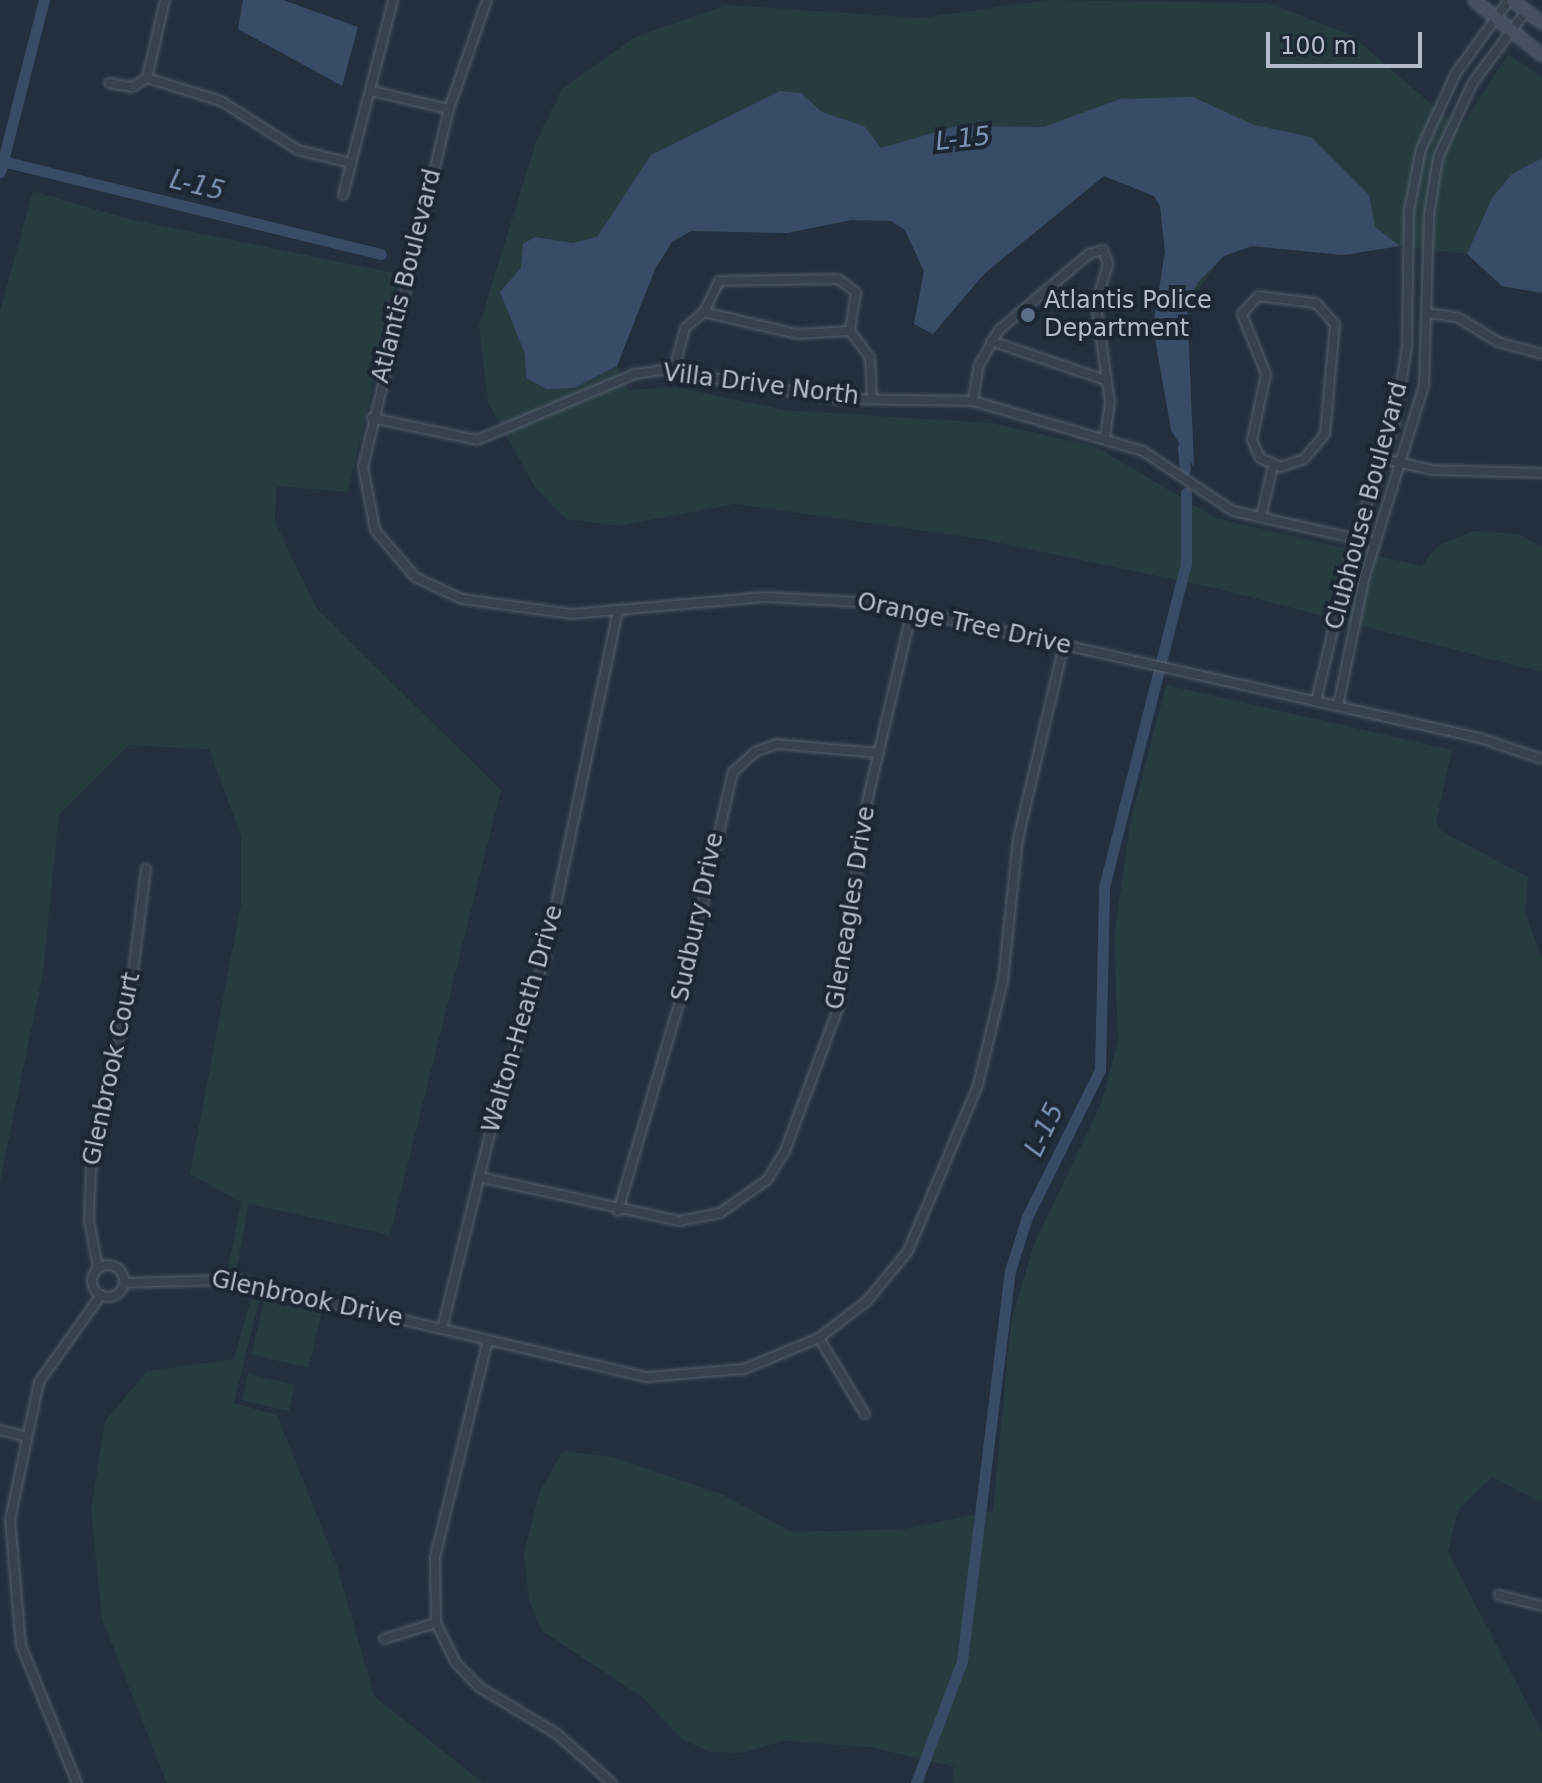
<!DOCTYPE html>
<style>
body{margin:0}
#map{position:relative;width:1542px;height:1783px;overflow:hidden;background:#242f3e;font-family:"DejaVu Sans",sans-serif}
div>[style]{position:absolute}
.green>*{inset:0;background:#263c3f;transform-origin:0 0}
.water>*{inset:0;background:#394c67}
.canal>*{height:11px;margin:-5.5px;padding:0 5.5px;transform-origin:5.5px;border-radius:5.5px;background:#394c67}
.roads{filter:drop-shadow(0 0 2px #565f6c) drop-shadow(0 0 2px #565f6c)}
.minor>*{height:8px;margin:-4px;padding:0 4px;transform-origin:4px;border-radius:4px;background:#38414e}
.minor>.ring{margin:-4px;padding:0;box-sizing:content-box;background:none;border:8px solid #38414e;border-radius:50%}
.secondary>*{height:11px;margin:-5.5px;padding:0 5.5px;transform-origin:5.5px;border-radius:5.5px;background:#465061}
.dots>*{width:22px;height:22px;translate:-50% -50%;box-sizing:border-box;border:4px solid #1d2633;border-radius:50%}
span{translate:-50% -50%;white-space:nowrap;text-align:center;line-height:1.15;-webkit-text-stroke:8px #1d2633;paint-order:stroke}
.street-label{font-size:24px;color:#b4bcc9}
.poi-label{font-size:24px;color:#b4bcc9}
.left{translate:0 -50%;text-align:left}
.water-label{font-size:26px;color:#7c92b1;font-style:italic}
.scale{position:absolute;left:1266px;top:32px;width:156px;height:36px;box-sizing:border-box;border:4px solid #b4bcc9;border-top:0;padding-left:10px;font-size:24px;line-height:28px;white-space:nowrap;color:#b4bcc9;-webkit-text-stroke:6px #1d2633;paint-order:stroke}
</style>
<div id="map">
<div class="green">
<div style="clip-path:polygon(1048px 0,1268px 3px,1351px 35px,1460px 129px,1508px 54px,1542px 77px,1542px 293px,1502px 286px,1467px 254px,1400px 246px,1343px 255px,1252px 246px,1224px 255px,1187px 303px,1194px 467px,1171px 430px,1153px 327px,1165px 252px,1160px 206px,1154px 196px,1104px 176px,985px 273px,933px 334px,914px 324px,924px 271px,905px 230px,891px 221px,852px 220px,787px 233px,691px 231px,672px 242px,655px 269px,617px 366px,628px 390px,675px 387px,784px 410px,991px 423px,1095px 446px,1216px 518px,1421px 566px,1438px 546px,1473px 531px,1518px 534px,1542px 547px,1542px 672px,1214px 588px,986px 540px,734px 504px,618px 526px,566px 519px,535px 487px,488px 403px,479px 326px,537px 139px,562px 89px,635px 37px,727px 5px,921px 18px)"></div>
<div style="clip-path:polygon(33px 191px,129px 219px,399px 274px,348px 492px,276px 486px,275px 522px,317px 609px,501px 790px,390px 1235px,249px 1204px,236px 1272px,264px 1281px,234px 1403px,277px 1415px,336px 1563px,374px 1696px,483px 1783px,167px 1783px,102px 1619px,91px 1510px,105px 1421px,147px 1371px,234px 1359px,253px 1291px,225px 1284px,241px 1202px,190px 1174px,241px 904px,241px 836px,209px 749px,129px 745px,59px 815px,43px 972px,0 1182px,0 311px)"></div>
<div style="clip-path:polygon(1166px 685px,1452px 750px,1436px 821px,1441px 831px,1528px 877px,1525px 913px,1542px 958px,1542px 1503px,1492px 1477px,1458px 1510px,1448px 1552px,1542px 1732px,1542px 1783px,952px 1783px,954px 1767px,870px 1747px,783px 1741px,741px 1753px,711px 1752px,683px 1740px,641px 1696px,542px 1631px,529px 1601px,524px 1553px,540px 1491px,563px 1451px,613px 1457px,723px 1495px,792px 1532px,904px 1529px,993px 1511px,1011px 1322px,1034px 1244px,1101px 1104px,1118px 1041px,1114px 936px,1131px 819px)"></div>
<div style="left:264px;top:1300px;width:59px;height:56px;rotate:13deg"></div>
<div style="left:248px;top:1374px;width:48px;height:27px;rotate:13deg"></div>
</div>
<div class="water">
<div style="clip-path:polygon(243px 0,283px 0,358px 27px,342px 86px,238px 29px)"></div>
<div style="clip-path:polygon(780px 91px,801px 93px,822px 112px,864px 126px,881px 148px,957px 126px,1044px 127px,1120px 99px,1193px 97px,1254px 125px,1311px 137px,1369px 195px,1375px 227px,1400px 246px,1343px 255px,1252px 246px,1224px 256px,1198px 282px,1187px 303px,1194px 467px,1171px 430px,1153px 327px,1165px 252px,1160px 206px,1154px 196px,1104px 176px,985px 273px,933px 334px,914px 324px,924px 271px,905px 230px,891px 221px,852px 220px,787px 233px,691px 231px,672px 242px,655px 269px,617px 366px,574px 388px,547px 389px,526px 378px,525px 354px,500px 292px,521px 268px,523px 244px,535px 237px,573px 243px,597px 237px,651px 155px)"></div>
<div style="clip-path:polygon(1542px 158px,1542px 293px,1502px 286px,1467px 254px,1492px 198px,1512px 174px)"></div>
</div>
<div class="canal">
<div style="left:2px;top:161px;width:390px;rotate:13.8deg"></div>
<div style="left:0;top:172px;width:178px;rotate:-75.7deg"></div>
<div style="left:1183px;top:447px;width:23px;rotate:85deg"></div>
<div style="left:916px;top:1783px;width:130px;rotate:-69.3deg"></div>
<div style="left:962px;top:1661px;width:393px;rotate:-83deg"></div>
<div style="left:1010px;top:1271px;width:57px;rotate:-72.5deg"></div>
<div style="left:1027px;top:1217px;width:164px;rotate:-63.6deg"></div>
<div style="left:1100px;top:1070px;width:183px;rotate:-88.7deg"></div>
<div style="left:1104px;top:887px;width:333px;rotate:-75.8deg"></div>
<div style="left:1186px;top:564px;width:71px;rotate:-90deg"></div>
</div>
<div class="roads">
<div class="minor">
<div style="left:487px;top:0;width:115px;rotate:109.2deg"></div>
<div style="left:449px;top:109px;width:367px;rotate:103.5deg"></div>
<div style="left:363px;top:466px;width:65px;rotate:79.4deg"></div>
<div style="left:375px;top:530px;width:62px;rotate:49.6deg"></div>
<div style="left:415px;top:577px;width:52px;rotate:25.1deg"></div>
<div style="left:462px;top:599px;width:111px;rotate:7.8deg"></div>
<div style="left:572px;top:614px;width:194px;rotate:-5deg"></div>
<div style="left:765px;top:597px;width:111px;rotate:3.1deg"></div>
<div style="left:876px;top:603px;width:619px;rotate:12.6deg"></div>
<div style="left:1480px;top:738px;width:65px;rotate:18.7deg"></div>
<div style="left:147px;top:78px;width:77px;rotate:17.3deg"></div>
<div style="left:221px;top:101px;width:91px;rotate:32.5deg"></div>
<div style="left:298px;top:150px;width:55px;rotate:13.8deg"></div>
<div style="left:109px;top:83px;width:23px;rotate:10deg"></div>
<div style="left:132px;top:87px;width:17px;rotate:-31deg"></div>
<div style="left:147px;top:78px;width:80px;rotate:-77deg"></div>
<div style="left:372px;top:91px;width:79px;rotate:13.2deg"></div>
<div style="left:343px;top:195px;width:201px;rotate:-75.6deg"></div>
<div style="left:1258px;top:296px;width:58px;rotate:6.9deg"></div>
<div style="left:1316px;top:303px;width:28px;rotate:48deg"></div>
<div style="left:1335px;top:324px;width:110px;rotate:95.2deg"></div>
<div style="left:1325px;top:434px;width:33px;rotate:130deg"></div>
<div style="left:1304px;top:459px;width:24px;rotate:161deg"></div>
<div style="left:1281px;top:467px;width:23px;rotate:-157deg"></div>
<div style="left:1260px;top:458px;width:20px;rotate:-114deg"></div>
<div style="left:1252px;top:440px;width:67px;rotate:-78deg"></div>
<div style="left:1266px;top:374px;width:65px;rotate:-111.8deg"></div>
<div style="left:1242px;top:314px;width:24px;rotate:-48deg"></div>
<div style="left:704px;top:312px;width:96px;rotate:13.3deg"></div>
<div style="left:797px;top:334px;width:53px;rotate:-3.2deg"></div>
<div style="left:1427px;top:313px;width:30px;rotate:8deg"></div>
<div style="left:1457px;top:317px;width:48px;rotate:31.4deg"></div>
<div style="left:1498px;top:342px;width:46px;rotate:15.3deg"></div>
<div style="left:991px;top:341px;width:120px;rotate:18.9deg"></div>
<div style="left:674px;top:370px;width:43px;rotate:-75.3deg"></div>
<div style="left:685px;top:328px;width:25px;rotate:-40deg"></div>
<div style="left:704px;top:312px;width:34px;rotate:-64deg"></div>
<div style="left:719px;top:281px;width:119px;rotate:-1deg"></div>
<div style="left:838px;top:279px;width:22px;rotate:36deg"></div>
<div style="left:856px;top:292px;width:39px;rotate:99deg"></div>
<div style="left:850px;top:331px;width:34px;rotate:53deg"></div>
<div style="left:870px;top:358px;width:40px;rotate:87.1deg"></div>
<div style="left:973px;top:401px;width:36px;rotate:-81deg"></div>
<div style="left:979px;top:365px;width:40px;rotate:-60.3deg"></div>
<div style="left:999px;top:330px;width:118px;rotate:-40.2deg"></div>
<div style="left:1089px;top:254px;width:15px;rotate:-16deg"></div>
<div style="left:1103px;top:250px;width:15px;rotate:70deg"></div>
<div style="left:1108px;top:264px;width:42px;rotate:106.7deg"></div>
<div style="left:1096px;top:304px;width:99px;rotate:81.9deg"></div>
<div style="left:1110px;top:402px;width:36px;rotate:98deg"></div>
<div style="left:372px;top:418px;width:107px;rotate:11.8deg"></div>
<div style="left:477px;top:440px;width:171px;rotate:-22.7deg"></div>
<div style="left:635px;top:374px;width:30px;rotate:-8deg"></div>
<div style="left:665px;top:370px;width:175px;rotate:9.5deg"></div>
<div style="left:838px;top:399px;width:135px;rotate:0.8deg"></div>
<div style="left:973px;top:401px;width:177px;rotate:16.4deg"></div>
<div style="left:1143px;top:451px;width:108px;rotate:33.7deg"></div>
<div style="left:1233px;top:511px;width:146px;rotate:12.7deg"></div>
<div style="left:1384px;top:459px;width:49px;rotate:12.9deg"></div>
<div style="left:1432px;top:470px;width:110px;rotate:1.6deg"></div>
<div style="left:1261px;top:517px;width:52px;rotate:-76.8deg"></div>
<div style="left:1316px;top:701px;width:168px;rotate:-76.5deg"></div>
<div style="left:1355px;top:538px;width:122px;rotate:-70.8deg"></div>
<div style="left:1395px;top:423px;width:78px;rotate:-81.1deg"></div>
<div style="left:1407px;top:346px;width:135px;rotate:-89.2deg"></div>
<div style="left:1409px;top:211px;width:63px;rotate:-79deg"></div>
<div style="left:1421px;top:149px;width:84px;rotate:-65.3deg"></div>
<div style="left:1456px;top:73px;width:90px;rotate:-54deg"></div>
<div style="left:1338px;top:706px;width:133px;rotate:-78.3deg"></div>
<div style="left:1365px;top:576px;width:200px;rotate:-72.8deg"></div>
<div style="left:1424px;top:385px;width:170px;rotate:-88.3deg"></div>
<div style="left:1429px;top:215px;width:58px;rotate:-81deg"></div>
<div style="left:1438px;top:158px;width:81px;rotate:-65.3deg"></div>
<div style="left:1472px;top:84px;width:91px;rotate:-53.5deg"></div>
<div style="left:479px;top:1177px;width:205px;rotate:12.4deg"></div>
<div style="left:679px;top:1221px;width:42px;rotate:-11deg"></div>
<div style="left:720px;top:1213px;width:57px;rotate:-35.1deg"></div>
<div style="left:767px;top:1180px;width:34px;rotate:-58deg"></div>
<div style="left:785px;top:1151px;width:155px;rotate:-69.6deg"></div>
<div style="left:839px;top:1006px;width:193px;rotate:-82.5deg"></div>
<div style="left:864px;top:815px;width:211px;rotate:-76.8deg"></div>
<div style="left:618px;top:1211px;width:234px;rotate:-73.6deg"></div>
<div style="left:684px;top:987px;width:221px;rotate:-77.2deg"></div>
<div style="left:733px;top:772px;width:30px;rotate:-42deg"></div>
<div style="left:755px;top:752px;width:23px;rotate:-20deg"></div>
<div style="left:777px;top:744px;width:101px;rotate:5.1deg"></div>
<div class="ring" style="left:92px;top:1265px;width:24px;height:24px"></div>
<div style="left:98px;top:1268px;width:48px;rotate:-100.8deg"></div>
<div style="left:89px;top:1221px;width:52px;rotate:-87.8deg"></div>
<div style="left:91px;top:1169px;width:193px;rotate:-77.8deg"></div>
<div style="left:132px;top:980px;width:112px;rotate:-82.8deg"></div>
<div style="left:124px;top:1283px;width:109px;rotate:-1.6deg"></div>
<div style="left:233px;top:1280px;width:426px;rotate:13.2deg"></div>
<div style="left:648px;top:1377px;width:96px;rotate:-4.8deg"></div>
<div style="left:744px;top:1369px;width:81px;rotate:-22.5deg"></div>
<div style="left:819px;top:1338px;width:61px;rotate:-37.6deg"></div>
<div style="left:867px;top:1301px;width:65px;rotate:-50.6deg"></div>
<div style="left:908px;top:1251px;width:180px;rotate:-67.1deg"></div>
<div style="left:978px;top:1085px;width:107px;rotate:-76.5deg"></div>
<div style="left:1003px;top:981px;width:143px;rotate:-84deg"></div>
<div style="left:1018px;top:839px;width:199px;rotate:-76.7deg"></div>
<div style="left:442px;top:1329px;width:217px;rotate:-76.2deg"></div>
<div style="left:494px;top:1118px;width:169px;rotate:-72.4deg"></div>
<div style="left:545px;top:957px;width:350px;rotate:-78.1deg"></div>
<div style="left:819px;top:1338px;width:89px;rotate:58.8deg"></div>
<div style="left:488px;top:1340px;width:223px;rotate:103.7deg"></div>
<div style="left:435px;top:1557px;width:66px;rotate:89.1deg"></div>
<div style="left:436px;top:1623px;width:45px;rotate:63.4deg"></div>
<div style="left:456px;top:1663px;width:33px;rotate:46deg"></div>
<div style="left:479px;top:1687px;width:91px;rotate:31.1deg"></div>
<div style="left:557px;top:1734px;width:74px;rotate:41.7deg"></div>
<div style="left:0;top:1430px;width:25px;rotate:14deg"></div>
<div style="left:1499px;top:1595px;width:44px;rotate:14.3deg"></div>
<div style="left:384px;top:1639px;width:54px;rotate:-17.1deg"></div>
<div style="left:77px;top:1783px;width:149px;rotate:-112.1deg"></div>
<div style="left:21px;top:1645px;width:125px;rotate:-95deg"></div>
<div style="left:10px;top:1520px;width:141px;rotate:-78.1deg"></div>
<div style="left:39px;top:1382px;width:107px;rotate:-54.5deg"></div>
</div>
<div class="secondary">
<div style="left:1474px;top:0;width:87px;rotate:39deg"></div>
<div style="left:1512px;top:0;width:38px;rotate:37deg"></div>
</div>
</div>
<div class="dots">
<div style="left:1028px;top:315px;background:#5c6f8a"></div>
</div>
<div class="street-label">
<span style="left:407px;top:276px;rotate:-76deg">Atlantis Boulevard</span>
<span style="left:761px;top:385px;rotate:7deg">Villa Drive North</span>
<span style="left:1367px;top:506px;rotate:-75deg">Clubhouse Boulevard</span>
<span style="left:964px;top:624px;rotate:12deg">Orange Tree Drive</span>
<span style="left:851px;top:908px;rotate:-81deg">Gleneagles Drive</span>
<span style="left:698px;top:917px;rotate:-78deg">Sudbury Drive</span>
<span style="left:523px;top:1019px;rotate:-74deg">Walton-Heath Drive</span>
<span style="left:112px;top:1069px;rotate:-78deg">Glenbrook Court</span>
<span style="left:307px;top:1299px;rotate:12deg">Glenbrook Drive</span>
</div>
<div class="poi-label">
<span class="left" style="left:1044px;top:315px">Atlantis Police<br>Department</span>
</div>
<div class="water-label">
<span style="left:963px;top:139px;rotate:-6deg">L-15</span>
<span style="left:197px;top:186px;rotate:14deg">L-15</span>
<span style="left:1045px;top:1130px;rotate:-64deg">L-15</span>
</div>
<div class="scale">100 m</div>
</div>
